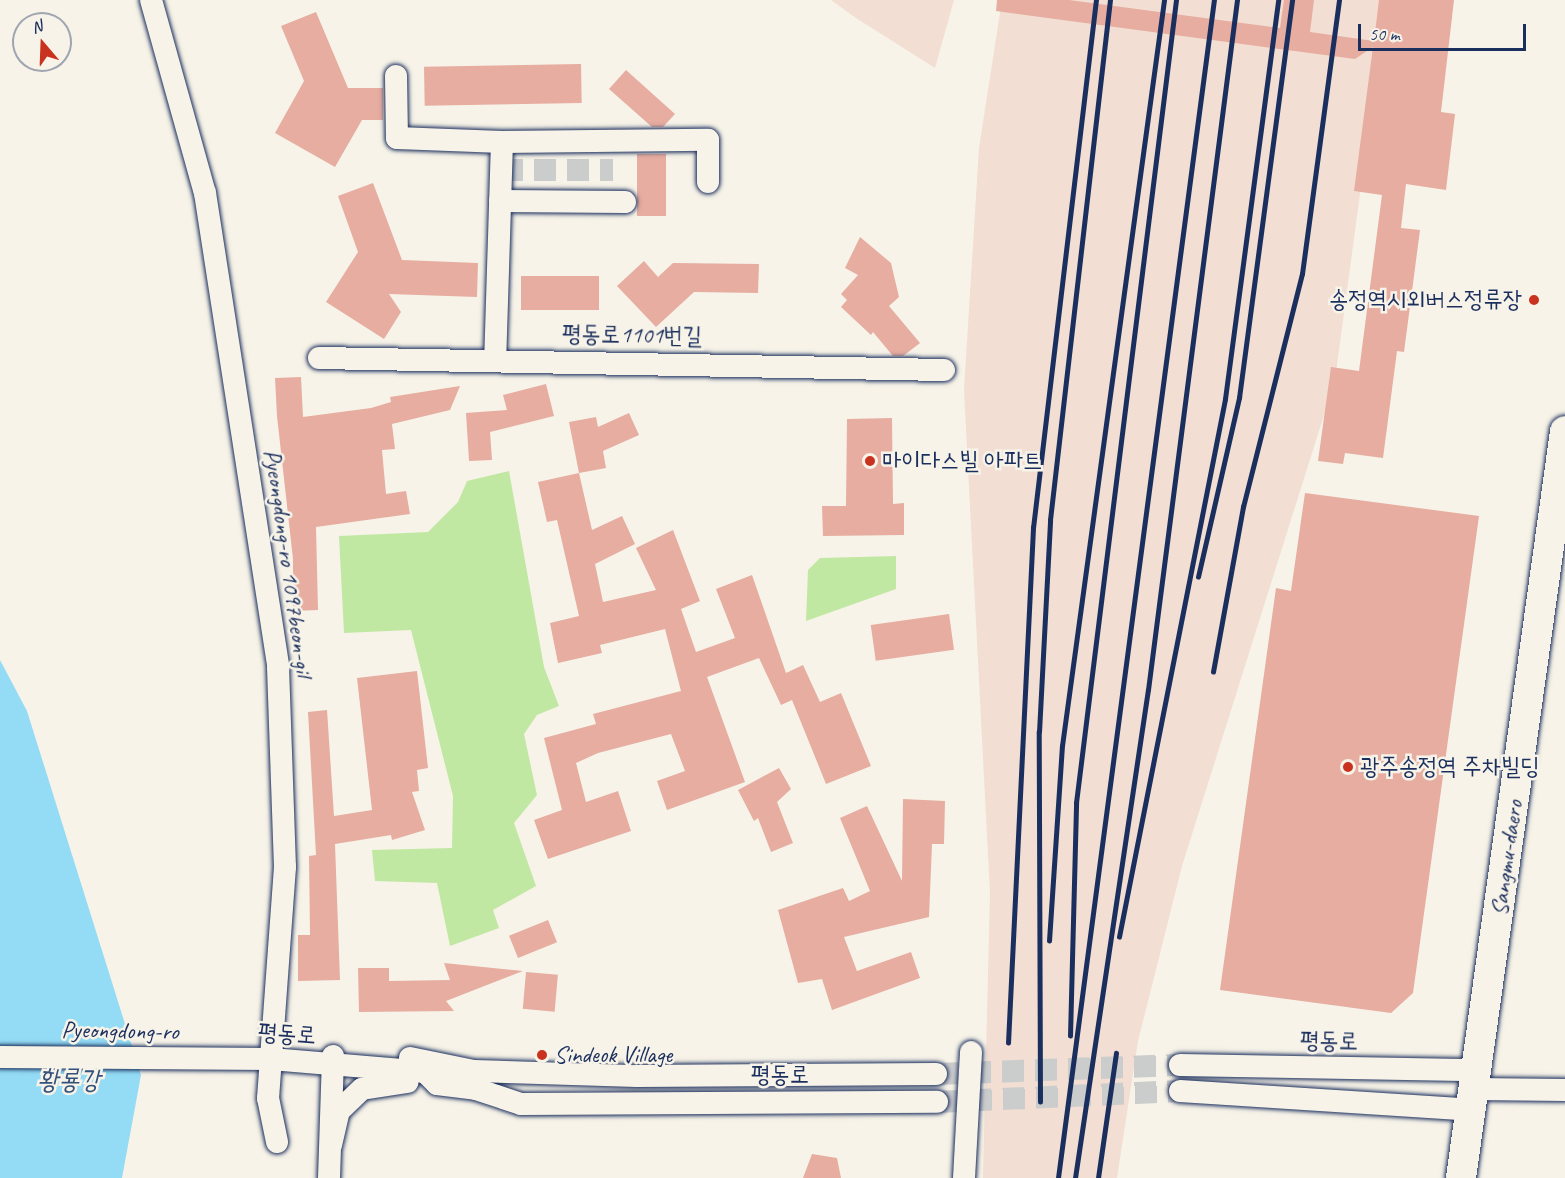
<!DOCTYPE html>
<meta charset="utf-8">
<style>
body{margin:0}
#map{position:relative;width:1565px;height:1178px;overflow:hidden;background:#f7f3e8;font-family:Caveat,"Poor Story",sans-serif}
div>[style]{position:absolute}
.built>*{inset:0;background:#f2ded2}
.green>*{inset:0;background:#c1e8a3}
.water>*{inset:0;background:#94dcf5}
.building>*{inset:0;background:#e6ada0;transform-origin:0 0}
.minor-tunnel>*{height:22px;margin-top:-11px;transform-origin:0;background:repeating-linear-gradient(90deg,#cbcccc 0 22px,transparent 0 33px)}
.roads{filter:drop-shadow(0 0 2px #1b2f5e) drop-shadow(0 0 2px #1b2f5e)}
.minor>*{height:22px;margin:-11px;padding:0 11px;transform-origin:11px;border-radius:11px;background:#f7f3e8}
.major>*{height:30px;margin:-15px;padding:0 15px;transform-origin:15px;border-radius:15px;background:#f7f3e8}
.rail>*{height:4.5px;margin:-2.25px;padding:0 2.25px;transform-origin:2.25px;border-radius:2.25px;background:#1b2f5e}
.dots>*{width:16px;height:16px;translate:-50% -50%;box-sizing:border-box;border:3px solid #f7f3e8;border-radius:50%}
span{translate:-50% -50%;white-space:nowrap;text-align:center;line-height:1.15;-webkit-text-stroke:5px #f7f3e8;paint-order:stroke}
.poi-label{font-size:24px;color:#1b2f5e}
.right{translate:-100% -50%;text-align:right}
.left{translate:0 -50%;text-align:left}
.street-label{font-size:24px;color:#1b2f5e}
.water-label{font-size:26px;color:#33527c;font-style:italic}
.north{position:absolute;left:12px;top:12px;width:60px;height:60px;box-sizing:border-box;background:#f7f3e8;border:2px solid #9fa5b1;border-radius:50%;rotate:341deg;font-size:16px;font-weight:700;line-height:24px;text-align:center;color:#1b2f5e}
.north::after{content:'';display:block;margin:auto;width:21px;height:27px;background:#c8321e;clip-path:polygon(50% 0,100% 100%,50% 72%,0 100%)}
.scale{position:absolute;left:1358px;top:24px;width:168px;height:27px;box-sizing:border-box;border:3px solid #1b2f5e;border-top:0;padding-left:8px;font-size:18px;line-height:21px;white-space:nowrap;color:#1b2f5e;-webkit-text-stroke:4px #f7f3e8;paint-order:stroke}
</style>
<div id="map">
<div class="built">
<div style="clip-path:polygon(831px 0,954px 0,935px 68px,856px 18px)"></div>
<div style="clip-path:polygon(1002px 0,1386px 0,1335px 380px,1182px 866px,1138px 1041px,1117px 1178px,983px 1178px,990px 893px,964px 390px,979px 148px)"></div>
</div>
<div class="green">
<div style="clip-path:polygon(509px 471px,544px 667px,559px 706px,537px 715px,524px 734px,537px 795px,514px 823px,536px 886px,493px 910px,499px 928px,450px 946px,437px 883px,375px 881px,372px 850px,452px 848px,453px 796px,411px 630px,344px 633px,339px 536px,428px 532px,458px 502px,467px 481px)"></div>
<div style="clip-path:polygon(896px 556px,896px 589px,806px 621px,808px 570px,820px 558px)"></div>
</div>
<div class="water">
<div style="clip-path:polygon(0 660px,27px 711px,141px 1075px,122px 1178px,0 1178px)"></div>
</div>
<div class="building">
<div style="clip-path:polygon(997px 0,1069px 0,1280px 28px,1284px 0,1314px 0,1310px 32px,1374px 41px,1379px 0,1454px 0,1441px 112px,1455px 114px,1446px 190px,1406px 184px,1401px 228px,1420px 230px,1404px 352px,1397px 351px,1383px 458px,1345px 453px,1343px 464px,1318px 461px,1331px 367px,1359px 371px,1382px 195px,1354px 191px,1373px 47px,1355px 59px,996px 11px)"></div>
<div style="clip-path:polygon(316px 12px,348px 88px,383px 88px,383px 120px,362px 120px,335px 167px,275px 133px,304px 81px,281px 26px)"></div>
<div style="left:581px;top:64px;width:39px;height:157px;rotate:89deg"></div>
<div style="clip-path:polygon(626px 70px,675px 114px,663px 127px,652px 127px,609px 89px)"></div>
<div style="left:637px;top:154px;width:29px;height:62px"></div>
<div style="clip-path:polygon(373px 183px,402px 260px,478px 263px,477px 297px,389px 294px,401px 312px,384px 339px,326px 302px,358px 252px,338px 196px)"></div>
<div style="clip-path:polygon(860px 237px,891px 263px,899px 297px,889px 306px,920px 343px,903px 356px,893px 356px,873px 332px,871px 335px,841px 307px,847px 300px,841px 294px,858px 275px,845px 268px)"></div>
<div style="clip-path:polygon(644px 261px,658px 277px,673px 263px,759px 264px,758px 293px,694px 292px,656px 327px,617px 286px)"></div>
<div style="left:599px;top:276px;width:34px;height:78px;rotate:90deg"></div>
<div style="clip-path:polygon(301px 377px,303px 417px,371px 408px,391px 402px,390px 397px,460px 386px,450px 410px,392px 424px,395px 449px,382px 450px,386px 494px,406px 491px,410px 514px,316px 527px,318px 610px,293px 611px,293px 559px,277px 416px,275px 378px)"></div>
<div style="clip-path:polygon(546px 384px,554px 416px,490px 432px,492px 460px,469px 461px,466px 413px,507px 410px,503px 395px)"></div>
<div style="clip-path:polygon(629px 413px,639px 435px,603px 451px,606px 468px,579px 473px,569px 422px,596px 417px,598px 427px)"></div>
<div style="clip-path:polygon(892px 418px,893px 504px,904px 503px,904px 535px,823px 536px,822px 506px,846px 506px,847px 419px)"></div>
<div style="clip-path:polygon(579px 473px,592px 530px,622px 516px,635px 544px,595px 564px,603px 602px,656px 590px,636px 548px,673px 530px,700px 601px,681px 609px,696px 652px,735px 638px,716px 589px,752px 575px,786px 673px,803px 665px,820px 702px,841px 693px,871px 766px,826px 784px,792px 700px,781px 705px,759px 658px,707px 677px,745px 782px,667px 810px,657px 781px,685px 771px,671px 734px,598px 753px,576px 763px,586px 802px,618px 791px,631px 831px,548px 859px,534px 820px,562px 810px,544px 738px,596px 724px,593px 714px,681px 691px,665px 629px,600px 645px,602px 653px,558px 663px,550px 623px,579px 616px,557px 520px,547px 522px,538px 482px)"></div>
<div style="clip-path:polygon(1305px 493px,1479px 516px,1413px 993px,1391px 1013px,1220px 990px,1276px 588px,1291px 591px)"></div>
<div style="left:949px;top:614px;width:36px;height:79px;rotate:82deg"></div>
<div style="clip-path:polygon(417px 671px,428px 768px,417px 770px,419px 791px,412px 792px,425px 830px,392px 840px,391px 835px,335px 844px,340px 980px,298px 981px,298px 935px,310px 935px,309px 856px,316px 855px,308px 712px,327px 710px,334px 816px,372px 810px,357px 678px)"></div>
<div style="clip-path:polygon(779px 768px,791px 789px,777px 802px,793px 843px,771px 852px,758px 818px,754px 821px,738px 790px)"></div>
<div style="clip-path:polygon(903px 799px,945px 801px,944px 844px,932px 844px,929px 917px,844px 937px,857px 971px,911px 952px,920px 978px,832px 1010px,822px 979px,798px 983px,778px 910px,843px 888px,849px 901px,870px 891px,840px 818px,867px 806px,902px 881px)"></div>
<div style="left:548px;top:920px;width:24px;height:42px;rotate:68deg"></div>
<div style="clip-path:polygon(444px 963px,523px 971px,446px 1001px,454px 1011px,359px 1012px,358px 968px,389px 968px,389px 981px,450px 980px)"></div>
<div style="left:526px;top:972px;width:32px;height:37px;rotate:5deg"></div>
<div style="clip-path:polygon(812px 1154px,837px 1158px,841px 1178px,803px 1178px)"></div>
</div>
<div class="minor-tunnel">
<div style="left:501px;top:170px;width:112px"></div>
<div style="left:936px;top:1074px;width:244px;rotate:-2.1deg"></div>
<div style="left:937px;top:1102px;width:243px;rotate:-2.6deg"></div>
</div>
<div class="roads">
<div class="minor">
<div style="left:151px;top:0;width:200px;rotate:74.4deg"></div>
<div style="left:205px;top:193px;width:480px;rotate:81.2deg"></div>
<div style="left:278px;top:667px;width:200px;rotate:88deg"></div>
<div style="left:285px;top:867px;width:232px;rotate:94.2deg"></div>
<div style="left:268px;top:1098px;width:45px;rotate:78.4deg"></div>
<div style="left:396px;top:76px;width:62px;rotate:89.1deg"></div>
<div style="left:397px;top:138px;width:105px;rotate:2.2deg"></div>
<div style="left:502px;top:142px;width:217px;rotate:91.8deg"></div>
<div style="left:502px;top:142px;width:206px;rotate:-0.6deg"></div>
<div style="left:708px;top:140px;width:42px;rotate:90deg"></div>
<div style="left:500px;top:201px;width:125px;rotate:0.5deg"></div>
<div style="left:319px;top:358px;width:625px;rotate:1.1deg"></div>
<div style="left:0;top:1057px;width:271px;rotate:0.4deg"></div>
<div style="left:271px;top:1059px;width:155px;rotate:4.8deg"></div>
<div style="left:425px;top:1072px;width:17px;rotate:45deg"></div>
<div style="left:437px;top:1084px;width:39px;rotate:7deg"></div>
<div style="left:476px;top:1089px;width:47px;rotate:18.4deg"></div>
<div style="left:521px;top:1104px;width:416px;rotate:-0.3deg"></div>
<div style="left:410px;top:1058px;width:65px;rotate:11.5deg"></div>
<div style="left:474px;top:1071px;width:163px;rotate:1.8deg"></div>
<div style="left:637px;top:1076px;width:299px;rotate:-0.4deg"></div>
<div style="left:1180px;top:1065px;width:297px;rotate:1deg"></div>
<div style="left:1474px;top:1089px;width:91px;rotate:0.6deg"></div>
<div style="left:1180px;top:1091px;width:292px;rotate:3.7deg"></div>
<div style="left:331px;top:1145px;width:35px;rotate:-77deg"></div>
<div style="left:339px;top:1111px;width:32px;rotate:-44deg"></div>
<div style="left:362px;top:1089px;width:46px;rotate:-8.8deg"></div>
<div style="left:329px;top:1178px;width:122px;rotate:-88.1deg"></div>
<div style="left:964px;top:1178px;width:126px;rotate:-86.8deg"></div>
</div>
<div class="major">
<div style="left:1461px;top:1178px;width:754px;rotate:-82.07deg"></div>
</div>
</div>
<div class="rail">
<div style="left:1198px;top:577px;width:184px;rotate:-77.1deg"></div>
<div style="left:1239px;top:398px;width:402px;rotate:-82.4deg"></div>
<div style="left:1213px;top:672px;width:168px;rotate:-79.7deg"></div>
<div style="left:1243px;top:507px;width:240px;rotate:-75.8deg"></div>
<div style="left:1302px;top:274px;width:276px;rotate:-82.3deg"></div>
<div style="left:1119px;top:937px;width:548px;rotate:-78.85deg"></div>
<div style="left:1225px;top:399px;width:403px;rotate:-82.4deg"></div>
<div style="left:1049px;top:941px;width:195px;rotate:-86.2deg"></div>
<div style="left:1062px;top:746px;width:753px;rotate:-82.21deg"></div>
<div style="left:1070px;top:1036px;width:233px;rotate:-88.5deg"></div>
<div style="left:1076px;top:803px;width:809px;rotate:-82.9deg"></div>
<div style="left:1008px;top:1043px;width:516px;rotate:-87.22deg"></div>
<div style="left:1033px;top:528px;width:532px;rotate:-83.2deg"></div>
<div style="left:1040px;top:1102px;width:370px;rotate:-90.2deg"></div>
<div style="left:1039px;top:732px;width:212px;rotate:-87deg"></div>
<div style="left:1050px;top:520px;width:523px;rotate:-83.42deg"></div>
<div style="left:1058px;top:1178px;width:1188px;rotate:-82.46deg"></div>
<div style="left:1075px;top:1178px;width:493px;rotate:-81.5deg"></div>
<div style="left:1148px;top:690px;width:696px;rotate:-82.65deg"></div>
<div style="left:1098px;top:1178px;width:126px;rotate:-81.8deg"></div>
</div>
<div class="dots">
<div style="left:1534px;top:300px;background:#c8321e"></div>
<div style="left:870px;top:461px;background:#c8321e"></div>
<div style="left:1348px;top:767px;background:#c8321e"></div>
<div style="left:542px;top:1055px;background:#c8321e"></div>
</div>
<div class="poi-label">
<span class="right" style="left:1522px;top:300px">송정역시외버스정류장</span>
<span class="left" style="left:882px;top:461px">마이다스빌 아파트</span>
<span class="left" style="left:1360px;top:767px">광주송정역 주차빌딩</span>
<span class="left" style="left:554px;top:1055px">Sindeok Village</span>
</div>
<div class="street-label">
<span style="left:632px;top:335px;rotate:1deg">평동로1101번길</span>
<span style="left:288px;top:563px;rotate:82deg">Pyeongdong-ro 1097beon-gil</span>
<span style="left:1507px;top:858px;rotate:-82deg">Sangmu-daero</span>
<span style="left:120px;top:1031px;rotate:1deg">Pyeongdong-ro</span>
<span style="left:287px;top:1034px;rotate:4deg">평동로</span>
<span style="left:1329px;top:1041px;rotate:1deg">평동로</span>
<span style="left:780px;top:1075px">평동로</span>
</div>
<div class="water-label">
<span style="left:69px;top:1080px">황룡강</span>
</div>
<div class="north">N</div>
<div class="scale">50 m</div>
</div>
